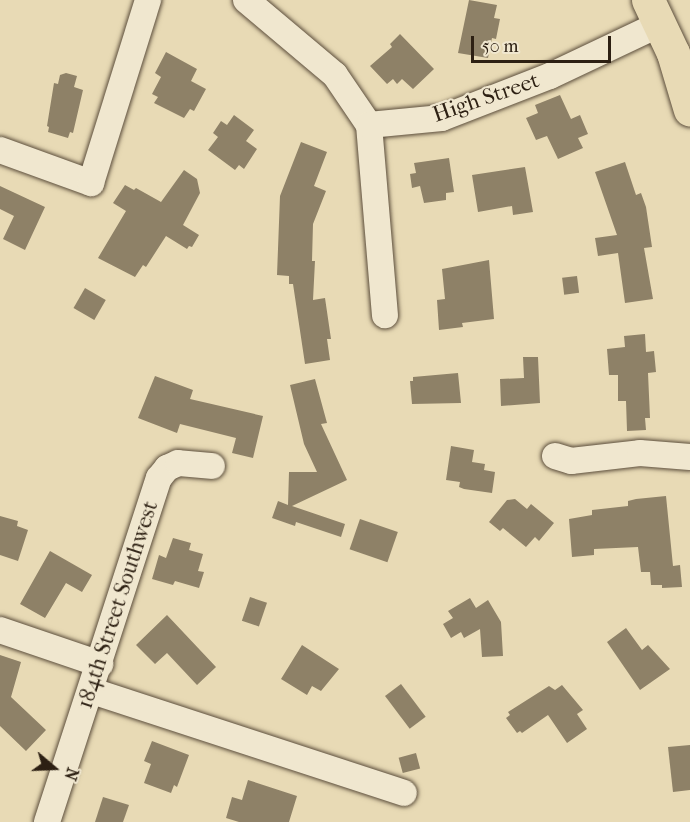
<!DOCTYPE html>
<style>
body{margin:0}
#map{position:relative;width:690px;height:822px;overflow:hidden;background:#e8dab5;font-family:"IM FELL French Canon",serif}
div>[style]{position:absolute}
.building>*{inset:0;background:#8e8167;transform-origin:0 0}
.roads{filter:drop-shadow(0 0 2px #5c4e3c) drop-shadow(0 0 2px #5c4e3c)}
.minor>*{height:26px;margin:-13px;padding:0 13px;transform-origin:13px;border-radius:13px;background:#f0e7cf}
.major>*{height:33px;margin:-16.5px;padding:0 16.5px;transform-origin:16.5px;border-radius:16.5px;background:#e8dab5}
span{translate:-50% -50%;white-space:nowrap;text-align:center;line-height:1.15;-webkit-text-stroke:4.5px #f0e7cf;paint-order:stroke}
.street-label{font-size:22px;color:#2d2013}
.north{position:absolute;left:24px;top:738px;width:60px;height:60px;-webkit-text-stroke:4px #f0e7cf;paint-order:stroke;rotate:109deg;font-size:16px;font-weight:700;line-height:24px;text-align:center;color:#2d2013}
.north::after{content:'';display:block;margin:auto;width:21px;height:27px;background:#2d2013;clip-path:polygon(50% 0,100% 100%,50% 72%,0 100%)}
.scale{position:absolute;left:471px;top:36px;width:140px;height:27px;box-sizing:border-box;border:3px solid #2d2013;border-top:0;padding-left:8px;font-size:18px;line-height:21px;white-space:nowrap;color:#2d2013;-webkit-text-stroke:4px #f0e7cf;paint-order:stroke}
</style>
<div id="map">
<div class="building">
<div style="clip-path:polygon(469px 0,497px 5px,494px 18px,500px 19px,496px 39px,492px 38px,488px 58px,458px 53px)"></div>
<div style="clip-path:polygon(400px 34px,434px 69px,413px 89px,402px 79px,397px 84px,393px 79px,387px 84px,370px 66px,392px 47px,390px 44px)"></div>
<div style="clip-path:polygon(166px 52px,197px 69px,191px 81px,206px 89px,194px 111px,190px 109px,184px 118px,154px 103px,158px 97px,152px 94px,161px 77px,155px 73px)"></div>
<div style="clip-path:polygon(66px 73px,77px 76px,74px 87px,83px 90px,73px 133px,70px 132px,68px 138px,48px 132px,49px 127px,47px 126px,54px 83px,58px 84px,60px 75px)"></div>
<div style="clip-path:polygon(560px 95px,571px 119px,580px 115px,588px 134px,578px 138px,583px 148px,558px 159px,547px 136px,536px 140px,526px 118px,538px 113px,535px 105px)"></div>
<div style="clip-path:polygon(234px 115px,254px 130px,246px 141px,257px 149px,244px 169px,239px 165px,235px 170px,208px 150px,218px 137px,213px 133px,221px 121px,227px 125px)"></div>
<div style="clip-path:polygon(301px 142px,327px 152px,314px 186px,326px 191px,313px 224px,312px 261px,315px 261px,313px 300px,325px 298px,331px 339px,327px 339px,330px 360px,305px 364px,293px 284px,289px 284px,289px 276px,277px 275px,280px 196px)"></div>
<div style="clip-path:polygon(449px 158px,454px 192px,446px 193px,446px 200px,424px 203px,420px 186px,412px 188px,410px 174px,416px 173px,414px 163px)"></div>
<div style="clip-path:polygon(625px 162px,636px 195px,641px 193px,646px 207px,652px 247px,644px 248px,653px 299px,625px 303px,618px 253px,598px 256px,595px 238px,617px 235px,595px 172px)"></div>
<div style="clip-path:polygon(525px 167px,533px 212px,513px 215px,512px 206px,478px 212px,472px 175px)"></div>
<div style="clip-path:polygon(184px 170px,197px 179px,200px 193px,183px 225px,199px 235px,192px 247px,189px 246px,187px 249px,166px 236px,146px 267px,143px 265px,135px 277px,98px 258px,126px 211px,113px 203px,125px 185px,134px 190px,136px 188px,161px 202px)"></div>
<div style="clip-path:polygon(0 186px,45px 207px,25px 250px,3px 239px,14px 216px,0 209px)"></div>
<div style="clip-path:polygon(489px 260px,494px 319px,462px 323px,463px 327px,439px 330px,437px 300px,445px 299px,442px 269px)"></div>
<div style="left:577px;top:276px;width:17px;height:15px;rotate:83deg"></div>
<div style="left:85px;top:288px;width:24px;height:23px;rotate:30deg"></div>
<div style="clip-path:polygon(645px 334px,646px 352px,654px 351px,656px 372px,648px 373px,650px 418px,645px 418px,646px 430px,627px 431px,626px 401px,618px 401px,618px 375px,609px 375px,607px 349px,625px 347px,624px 336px)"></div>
<div style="clip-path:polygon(523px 357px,538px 357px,540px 403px,501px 406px,500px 379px,524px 378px)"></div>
<div style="clip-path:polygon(458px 373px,461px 403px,412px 404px,410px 381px,413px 381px,413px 377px)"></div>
<div style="clip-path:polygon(155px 376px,193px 390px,190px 399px,263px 416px,253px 458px,232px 453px,236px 438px,180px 424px,177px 433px,138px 418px)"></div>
<div style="clip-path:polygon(315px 379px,327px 423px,321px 424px,347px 480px,292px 506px,345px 524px,341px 537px,296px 522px,295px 526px,272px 518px,278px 501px,288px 505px,289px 472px,317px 472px,304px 444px,290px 385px)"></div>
<div style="clip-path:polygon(451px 446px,474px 450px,472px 462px,485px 464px,484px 470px,495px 472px,492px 493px,464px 489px,459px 487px,460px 482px,446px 480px)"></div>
<div style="clip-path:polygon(666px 496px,673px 566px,680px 565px,682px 587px,662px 588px,662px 585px,651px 585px,650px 572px,641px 572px,638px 547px,594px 549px,594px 555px,572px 557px,569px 519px,592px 515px,592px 510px,628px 506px,628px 501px,636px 499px)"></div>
<div style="clip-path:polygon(515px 499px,527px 509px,531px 504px,554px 523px,539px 541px,535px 537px,526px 547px,503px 528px,500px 531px,489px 522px,507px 500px)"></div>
<div style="clip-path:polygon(0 516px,18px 521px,17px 526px,28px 530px,18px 561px,0 555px)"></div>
<div style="left:360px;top:519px;width:40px;height:32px;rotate:19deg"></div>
<div style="clip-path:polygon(173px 538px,191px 543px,189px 550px,203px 554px,198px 571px,204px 572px,199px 588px,175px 581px,173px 585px,152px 579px,159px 555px,166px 558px)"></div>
<div style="clip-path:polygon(50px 551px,92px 575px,82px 592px,66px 583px,45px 618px,20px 604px)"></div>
<div style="left:250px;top:597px;width:18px;height:25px;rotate:19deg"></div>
<div style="clip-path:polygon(470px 598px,476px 608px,488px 600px,501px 622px,503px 656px,482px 657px,480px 629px,464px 638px,461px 632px,451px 638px,443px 624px,453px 618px,448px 611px)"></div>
<div style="clip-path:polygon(167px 615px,216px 667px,197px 685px,167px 653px,155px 664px,136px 645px)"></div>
<div style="clip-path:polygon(626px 628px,642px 650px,648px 645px,670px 669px,640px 690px,607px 642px)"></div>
<div style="clip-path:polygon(302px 645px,339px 669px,321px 691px,312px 686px,307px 695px,281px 679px)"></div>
<div style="clip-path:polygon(0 655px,21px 662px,11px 697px,46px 730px,26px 751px,0 726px)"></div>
<div style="left:401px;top:684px;width:41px;height:20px;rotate:53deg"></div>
<div style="clip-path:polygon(562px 685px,583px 710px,577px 714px,587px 729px,567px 743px,548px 715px,522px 733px,520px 731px,517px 733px,506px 718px,510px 715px,508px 712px,549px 686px,555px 690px)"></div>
<div style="clip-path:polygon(152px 741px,189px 755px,177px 787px,174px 785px,171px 793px,144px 783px,151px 764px,144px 761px)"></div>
<div style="clip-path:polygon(690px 745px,690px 790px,673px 792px,668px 747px)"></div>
<div style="left:416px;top:753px;width:16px;height:18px;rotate:75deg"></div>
<div style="clip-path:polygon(248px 780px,297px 796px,289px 822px,239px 822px,226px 818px,232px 797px,242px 800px)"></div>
<div style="clip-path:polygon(103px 797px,129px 805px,123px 822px,95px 822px)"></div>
</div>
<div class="roads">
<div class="minor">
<div style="left:246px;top:0;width:116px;rotate:40.1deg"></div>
<div style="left:335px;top:75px;width:60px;rotate:55.8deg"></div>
<div style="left:369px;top:125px;width:191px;rotate:85.2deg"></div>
<div style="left:369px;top:125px;width:73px;rotate:-5.5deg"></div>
<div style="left:442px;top:118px;width:116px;rotate:-21.3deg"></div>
<div style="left:550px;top:76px;width:122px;rotate:-25.3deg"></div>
<div style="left:0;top:150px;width:97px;rotate:19.9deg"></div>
<div style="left:91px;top:183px;width:192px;rotate:-72.7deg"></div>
<div style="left:555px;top:456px;width:17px;rotate:17deg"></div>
<div style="left:571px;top:461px;width:69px;rotate:-6.6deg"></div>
<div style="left:640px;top:453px;width:50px;rotate:4.6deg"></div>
<div style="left:0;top:630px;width:106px;rotate:18.8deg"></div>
<div style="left:92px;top:691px;width:328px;rotate:18.1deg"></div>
<div style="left:47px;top:822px;width:362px;rotate:-72deg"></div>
<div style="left:159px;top:478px;width:13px;rotate:-51deg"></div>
<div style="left:167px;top:468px;width:12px;rotate:-24deg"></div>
<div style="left:178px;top:463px;width:34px;rotate:5deg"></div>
</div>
<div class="major">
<div style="left:648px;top:0;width:59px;rotate:64.7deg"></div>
<div style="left:673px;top:53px;width:59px;rotate:73.4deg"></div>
</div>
</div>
<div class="street-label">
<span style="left:486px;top:98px;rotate:-19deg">High Street</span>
<span style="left:118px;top:605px;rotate:-72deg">184th Street Southwest</span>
</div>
<div class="north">N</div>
<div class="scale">50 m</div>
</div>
